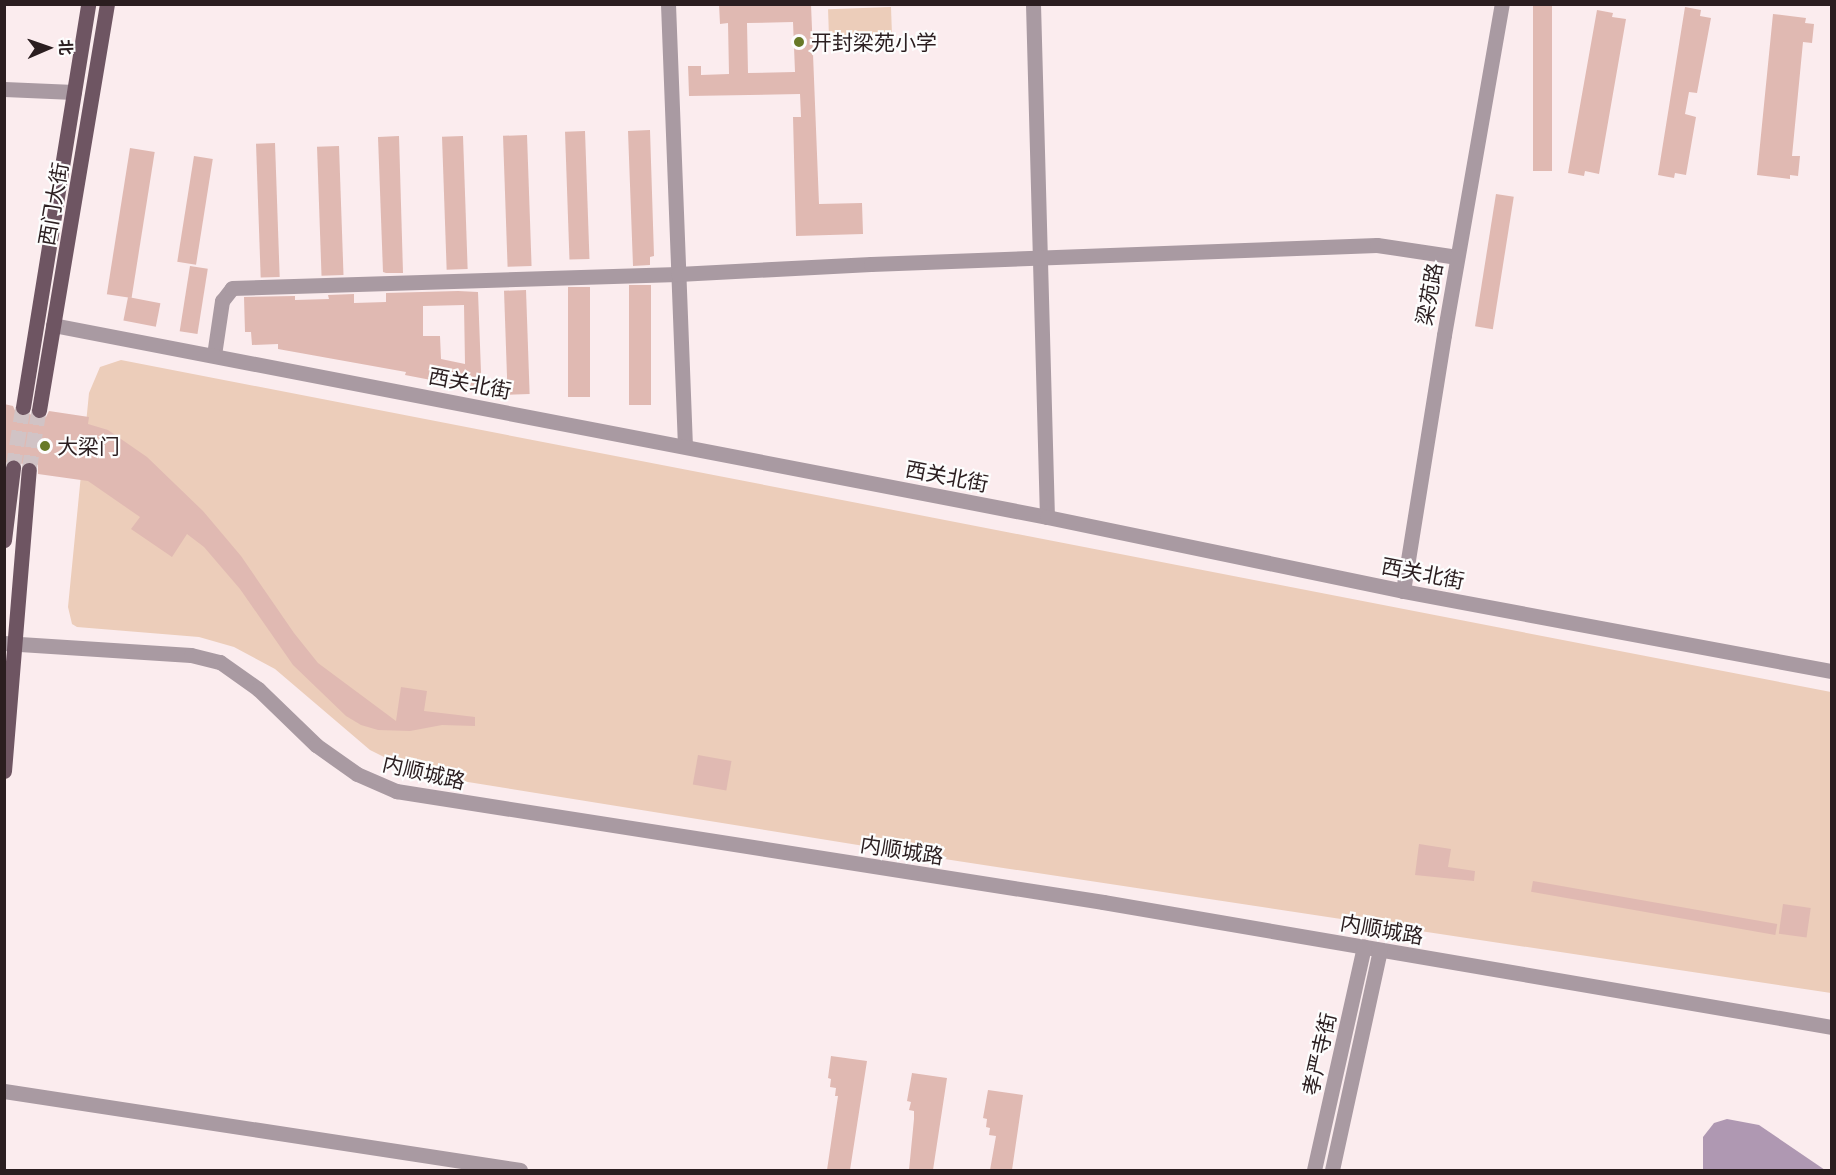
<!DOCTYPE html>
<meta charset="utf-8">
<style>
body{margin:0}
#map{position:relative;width:1836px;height:1175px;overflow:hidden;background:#fbecee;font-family:Ubuntu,"Noto Sans SC",sans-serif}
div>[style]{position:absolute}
.green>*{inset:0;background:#eccdba;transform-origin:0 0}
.water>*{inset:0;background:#af98b2}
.building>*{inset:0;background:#e0b9b2;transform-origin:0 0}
.primary-tunnel>*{height:15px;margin-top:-7.5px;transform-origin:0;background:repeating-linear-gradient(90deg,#d1c3c5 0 15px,transparent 0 23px)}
.minor>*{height:15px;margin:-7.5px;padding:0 7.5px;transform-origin:7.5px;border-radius:7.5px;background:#a99aa2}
.tertiary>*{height:15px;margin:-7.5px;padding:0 7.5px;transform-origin:7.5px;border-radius:7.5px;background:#a99aa2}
.primary>*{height:15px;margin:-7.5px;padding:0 7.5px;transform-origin:7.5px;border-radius:7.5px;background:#6e5562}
.dots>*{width:16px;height:16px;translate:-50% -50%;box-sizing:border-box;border:3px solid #fdfdfd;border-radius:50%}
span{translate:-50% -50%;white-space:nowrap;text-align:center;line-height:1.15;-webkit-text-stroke:4.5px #fdfdfd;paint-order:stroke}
.poi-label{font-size:21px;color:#2b1e20}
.left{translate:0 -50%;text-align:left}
.street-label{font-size:21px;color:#2b1e20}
.frame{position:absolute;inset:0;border:6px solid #2b1e20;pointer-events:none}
.north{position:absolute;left:18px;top:18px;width:60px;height:60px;-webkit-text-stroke:4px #fdfdfd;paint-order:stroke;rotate:88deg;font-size:16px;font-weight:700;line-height:24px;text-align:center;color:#2b1e20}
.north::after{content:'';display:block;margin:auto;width:21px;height:27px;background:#2b1e20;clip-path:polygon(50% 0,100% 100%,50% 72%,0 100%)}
</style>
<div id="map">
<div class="green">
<div style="left:891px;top:7px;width:33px;height:63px;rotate:88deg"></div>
<div style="clip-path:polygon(121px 360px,1831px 692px,1831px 993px,951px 860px,418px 774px,370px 750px,275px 669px,234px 647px,199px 637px,77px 627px,72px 624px,68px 607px,89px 393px,100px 367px)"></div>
</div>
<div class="water">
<div style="clip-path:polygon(1727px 1119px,1759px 1125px,1825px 1170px,1703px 1170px,1703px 1137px,1714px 1123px)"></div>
</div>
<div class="building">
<div style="clip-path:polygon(evenodd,719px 4px,811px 4px,819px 204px,862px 203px,863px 234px,796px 236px,793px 117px,801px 117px,800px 94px,689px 96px,688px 66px,701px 66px,701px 75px,729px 74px,728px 23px,720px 24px,719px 4px,793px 22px,795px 72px,748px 73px,747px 23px,793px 22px)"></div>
<div style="left:1533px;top:4px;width:19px;height:167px"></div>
<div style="clip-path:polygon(1685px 7px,1701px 10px,1700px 16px,1711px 18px,1697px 93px,1689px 92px,1685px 114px,1696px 117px,1686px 175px,1675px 173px,1674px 178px,1658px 175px)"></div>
<div style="clip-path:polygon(1597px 10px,1613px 13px,1612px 17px,1626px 19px,1599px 174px,1585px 171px,1584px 176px,1568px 173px)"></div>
<div style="clip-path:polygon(1773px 14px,1806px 18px,1805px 23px,1814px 24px,1812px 43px,1803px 42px,1792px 156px,1800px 156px,1798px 176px,1790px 175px,1790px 179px,1757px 175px)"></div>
<div style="clip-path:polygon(650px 130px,654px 256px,650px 257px,650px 265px,633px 266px,628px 131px)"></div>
<div style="left:585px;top:131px;width:128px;height:20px;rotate:88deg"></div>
<div style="left:527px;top:135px;width:131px;height:24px;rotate:88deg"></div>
<div style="clip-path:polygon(399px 136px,403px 273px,386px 273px,383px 272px,378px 137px)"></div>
<div style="left:463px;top:136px;width:133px;height:21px;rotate:88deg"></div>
<div style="left:275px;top:143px;width:134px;height:19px;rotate:88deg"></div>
<div style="left:339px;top:146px;width:129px;height:22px;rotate:88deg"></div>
<div style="left:130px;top:148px;width:25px;height:148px;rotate:9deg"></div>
<div style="left:194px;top:156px;width:19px;height:107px;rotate:9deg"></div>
<div style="left:1496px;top:194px;width:18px;height:134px;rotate:9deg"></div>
<div style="left:190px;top:266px;width:18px;height:66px;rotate:9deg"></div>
<div style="left:629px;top:285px;width:22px;height:120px"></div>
<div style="left:568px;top:287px;width:22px;height:110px"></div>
<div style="left:526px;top:290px;width:104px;height:22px;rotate:88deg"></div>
<div style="clip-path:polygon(evenodd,458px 291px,478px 292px,481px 372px,478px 389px,405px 375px,406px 372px,278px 349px,278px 344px,252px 345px,251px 332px,245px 332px,244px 297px,295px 296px,295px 300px,329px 299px,328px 295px,354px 294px,354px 303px,386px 302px,386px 293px,458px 291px,464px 305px,465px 364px,441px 359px,440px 336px,423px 336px,423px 306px,464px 305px)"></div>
<div style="left:128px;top:297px;width:33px;height:24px;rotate:11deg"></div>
<div style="clip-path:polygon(4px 404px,13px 406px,17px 415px,22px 417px,30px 414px,38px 420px,46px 417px,49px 411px,89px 417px,88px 424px,108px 430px,147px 457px,203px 511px,241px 556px,294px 633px,318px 663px,396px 721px,401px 687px,427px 691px,424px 711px,475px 717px,475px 726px,442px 725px,410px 731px,378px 730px,361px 725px,346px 716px,293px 665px,240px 589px,204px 547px,187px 534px,172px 557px,131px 529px,140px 517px,88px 481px,38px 474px,38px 465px,30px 460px,22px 464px,14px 458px,4px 464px)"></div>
<div style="left:698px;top:755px;width:34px;height:30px;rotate:10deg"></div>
<div style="clip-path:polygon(1419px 844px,1451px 849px,1448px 867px,1475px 871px,1474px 881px,1415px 875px)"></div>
<div style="left:1533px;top:881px;width:248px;height:11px;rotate:10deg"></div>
<div style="left:1783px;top:904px;width:28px;height:30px;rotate:8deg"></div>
<div style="clip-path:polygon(831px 1056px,867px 1061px,850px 1170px,827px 1170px,838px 1096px,835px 1096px,836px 1088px,830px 1087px,831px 1079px,828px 1078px)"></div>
<div style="clip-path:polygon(912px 1073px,947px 1078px,933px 1170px,909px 1170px,914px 1119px,914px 1111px,909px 1110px,911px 1102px,907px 1101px)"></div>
<div style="clip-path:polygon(988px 1090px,1023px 1095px,1012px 1170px,990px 1170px,996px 1136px,989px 1135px,990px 1128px,986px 1127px,987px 1119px,983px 1118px)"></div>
</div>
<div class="primary-tunnel">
<div style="left:13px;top:468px;width:62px;rotate:-80.7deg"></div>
<div style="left:29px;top:470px;width:61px;rotate:-80.5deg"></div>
</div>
<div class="minor">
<div style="left:668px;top:4px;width:442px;rotate:87.8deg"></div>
<div style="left:1033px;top:4px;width:513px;rotate:88.44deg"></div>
<div style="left:4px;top:89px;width:70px;rotate:2.5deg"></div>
<div style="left:214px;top:355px;width:55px;rotate:-81.6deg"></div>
<div style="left:222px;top:301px;width:16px;rotate:-52deg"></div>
<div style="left:232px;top:288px;width:446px;rotate:-1.8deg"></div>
<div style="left:678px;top:274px;width:193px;rotate:-3deg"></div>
<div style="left:871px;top:264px;width:506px;rotate:-2.15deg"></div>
<div style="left:1377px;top:245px;width:81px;rotate:8.5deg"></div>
<div style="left:4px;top:1091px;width:522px;rotate:8.7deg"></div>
</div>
<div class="tertiary">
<div style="left:53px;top:325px;width:1012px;rotate:10.93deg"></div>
<div style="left:1047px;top:517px;width:364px;rotate:11.7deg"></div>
<div style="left:1403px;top:591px;width:436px;rotate:10.6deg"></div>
<div style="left:1403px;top:591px;width:259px;rotate:-80.9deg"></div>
<div style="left:1444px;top:335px;width:336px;rotate:-80.1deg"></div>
<div style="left:4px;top:643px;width:187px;rotate:3.7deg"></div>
<div style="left:191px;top:655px;width:30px;rotate:14deg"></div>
<div style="left:220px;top:662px;width:47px;rotate:35.4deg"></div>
<div style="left:258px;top:689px;width:81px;rotate:44deg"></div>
<div style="left:316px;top:745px;width:50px;rotate:35.3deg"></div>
<div style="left:357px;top:774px;width:43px;rotate:23.6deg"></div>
<div style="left:396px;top:791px;width:716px;rotate:8.92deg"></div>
<div style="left:1103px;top:902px;width:740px;rotate:9.73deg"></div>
<div style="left:1314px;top:1170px;width:229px;rotate:-77.4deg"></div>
<div style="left:1332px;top:1170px;width:225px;rotate:-77.7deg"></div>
</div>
<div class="primary">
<div style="left:23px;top:407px;width:408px;rotate:-80.8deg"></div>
<div style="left:39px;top:410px;width:412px;rotate:-80.5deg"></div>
<div style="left:4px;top:540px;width:73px;rotate:-82.9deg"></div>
<div style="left:4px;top:771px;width:302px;rotate:-85.3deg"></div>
</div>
<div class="dots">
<div style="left:799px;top:42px;background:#677927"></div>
<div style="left:45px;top:446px;background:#677927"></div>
</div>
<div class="poi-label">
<span class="left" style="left:811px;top:42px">开封梁苑小学</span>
<span class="left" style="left:57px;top:446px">大梁门</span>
</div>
<div class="street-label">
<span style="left:53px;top:204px;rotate:-80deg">西门大街</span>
<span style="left:1429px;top:294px;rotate:-80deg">梁苑路</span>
<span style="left:470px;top:383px;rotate:11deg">西关北街</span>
<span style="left:947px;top:476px;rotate:11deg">西关北街</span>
<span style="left:1423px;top:573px;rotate:11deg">西关北街</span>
<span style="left:424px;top:772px;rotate:13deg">内顺城路</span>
<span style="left:902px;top:850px;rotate:9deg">内顺城路</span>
<span style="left:1382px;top:929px;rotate:10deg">内顺城路</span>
<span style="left:1319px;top:1054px;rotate:-77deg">孝严寺街</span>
</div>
<div class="frame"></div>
<div class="north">北</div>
</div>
